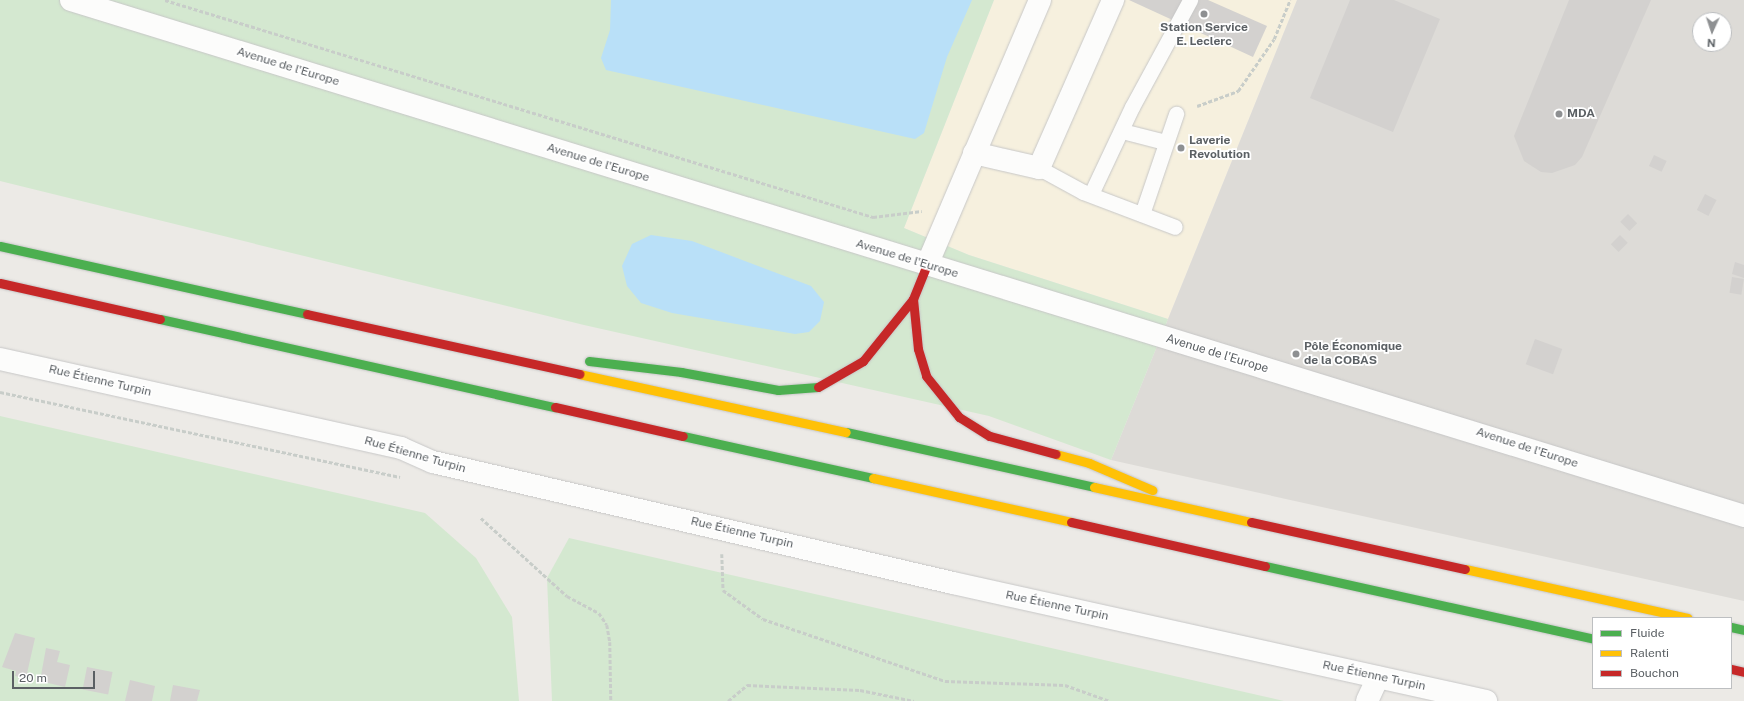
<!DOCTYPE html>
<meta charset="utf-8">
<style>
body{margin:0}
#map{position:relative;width:1744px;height:701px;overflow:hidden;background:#eceae6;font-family:"Public Sans",sans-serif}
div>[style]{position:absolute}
.commercial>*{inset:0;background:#f6f0de}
.industrial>*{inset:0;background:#dddbd7}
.green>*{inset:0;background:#d4e8d0}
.water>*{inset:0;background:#b9e0f8}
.building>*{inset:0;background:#d3d1cf;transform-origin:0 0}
.path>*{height:2.5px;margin-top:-1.25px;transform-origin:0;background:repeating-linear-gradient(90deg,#c8cdc9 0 4px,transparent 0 6px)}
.roads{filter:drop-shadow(0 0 1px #c7c7c7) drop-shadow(0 0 1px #c7c7c7)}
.lane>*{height:15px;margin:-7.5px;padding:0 7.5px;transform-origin:7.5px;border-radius:7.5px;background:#fcfcfb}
.street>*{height:22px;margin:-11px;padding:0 11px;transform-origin:11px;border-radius:11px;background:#fcfcfb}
.fast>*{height:9px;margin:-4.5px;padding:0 4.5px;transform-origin:4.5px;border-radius:4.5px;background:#4caf50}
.slow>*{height:9px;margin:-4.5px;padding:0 4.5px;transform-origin:4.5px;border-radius:4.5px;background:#ffc107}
.jam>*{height:9px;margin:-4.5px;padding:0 4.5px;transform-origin:4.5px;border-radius:4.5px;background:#c62828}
.dots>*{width:11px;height:11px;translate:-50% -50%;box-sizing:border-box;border:2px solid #fff;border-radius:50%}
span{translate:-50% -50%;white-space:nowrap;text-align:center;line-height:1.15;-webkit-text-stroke:3.5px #fff;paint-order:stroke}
.poi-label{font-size:12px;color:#5b6064;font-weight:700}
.left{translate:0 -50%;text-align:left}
.street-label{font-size:12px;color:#5b6064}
.legend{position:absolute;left:1592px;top:617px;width:140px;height:72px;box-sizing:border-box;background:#fff;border:1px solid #bdbfc1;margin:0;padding:5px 7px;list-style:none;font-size:12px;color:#5b6064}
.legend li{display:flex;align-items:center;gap:8px;height:20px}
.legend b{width:20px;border:1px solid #bdbfc1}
.north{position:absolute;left:1692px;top:12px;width:40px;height:40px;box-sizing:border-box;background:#fff;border:1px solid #bdbfc1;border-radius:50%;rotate:183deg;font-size:11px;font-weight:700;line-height:16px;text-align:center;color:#5b6064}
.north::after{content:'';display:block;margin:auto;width:14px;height:18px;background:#8e9092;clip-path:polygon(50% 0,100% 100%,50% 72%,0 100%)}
.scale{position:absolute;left:12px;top:671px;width:83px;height:18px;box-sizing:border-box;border:2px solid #5b6064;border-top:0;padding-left:5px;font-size:12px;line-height:14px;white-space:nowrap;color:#5b6064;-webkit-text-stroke:3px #fff;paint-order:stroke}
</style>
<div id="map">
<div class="commercial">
<div style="clip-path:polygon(994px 0,1297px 0,1168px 319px,969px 255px,904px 228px)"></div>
</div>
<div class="industrial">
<div style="clip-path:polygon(evenodd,1297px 0,1744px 0,1744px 601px,1111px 460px,1297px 0,1700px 20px,1724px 20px,1724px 44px,1700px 44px,1700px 20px)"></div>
</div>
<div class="green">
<div style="clip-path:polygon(0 0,994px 0,904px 228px,969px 255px,1168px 319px,1111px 460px,989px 416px,584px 325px,0 181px)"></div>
<div style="clip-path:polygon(0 416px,425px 513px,476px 558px,512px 617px,519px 701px,0 701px)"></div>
<div style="clip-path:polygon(569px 538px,1284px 701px,552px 701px,547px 578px)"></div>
</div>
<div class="water">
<div style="clip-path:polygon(611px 0,972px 0,947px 57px,924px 133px,915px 139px,606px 70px,601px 58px,610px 30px)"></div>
<div style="clip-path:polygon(651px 235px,692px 241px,811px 286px,824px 302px,820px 321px,809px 332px,795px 334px,672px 313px,641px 303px,627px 286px,622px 266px,632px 244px)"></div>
</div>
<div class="building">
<div style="clip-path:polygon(1129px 0,1208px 0,1267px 26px,1253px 57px)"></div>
<div style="clip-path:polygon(1350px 0,1394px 0,1440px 19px,1393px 132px,1310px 98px)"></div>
<div style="clip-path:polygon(1569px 0,1651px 0,1582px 157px,1575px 165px,1552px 173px,1541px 172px,1524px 161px,1514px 136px)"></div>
<div style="left:1654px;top:155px;width:14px;height:12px;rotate:25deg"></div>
<div style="left:1705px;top:194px;width:13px;height:18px;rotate:27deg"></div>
<div style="left:1628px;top:214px;width:13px;height:11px;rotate:45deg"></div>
<div style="left:1620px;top:235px;width:11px;height:13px;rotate:45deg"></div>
<div style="clip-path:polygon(1735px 262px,1744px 265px,1744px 278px,1732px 274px)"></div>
<div style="left:1732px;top:277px;width:12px;height:16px;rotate:9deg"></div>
<div style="left:1535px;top:339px;width:29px;height:27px;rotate:20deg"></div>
<div style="clip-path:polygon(15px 633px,35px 638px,26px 678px,15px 676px,16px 671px,2px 667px)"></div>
<div style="clip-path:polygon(46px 648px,60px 651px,57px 662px,70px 665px,65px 687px,40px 681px)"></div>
<div style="left:87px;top:667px;width:26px;height:23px;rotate:11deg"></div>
<div style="clip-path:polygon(130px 680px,155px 686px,152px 701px,125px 701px)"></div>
<div style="clip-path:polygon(173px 685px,200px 690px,197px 701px,170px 701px)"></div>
</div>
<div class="path">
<div style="left:165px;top:0;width:741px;rotate:17.04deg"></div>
<div style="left:873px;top:217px;width:49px;rotate:-7deg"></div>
<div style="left:1197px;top:106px;width:44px;rotate:-20.1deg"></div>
<div style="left:1238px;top:91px;width:63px;rotate:-55.3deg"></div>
<div style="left:1274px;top:39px;width:42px;rotate:-67.7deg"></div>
<div style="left:0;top:392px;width:409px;rotate:12deg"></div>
<div style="left:481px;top:518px;width:116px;rotate:42.2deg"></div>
<div style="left:567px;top:596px;width:36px;rotate:28deg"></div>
<div style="left:599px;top:613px;width:14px;rotate:56deg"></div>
<div style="left:607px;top:625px;width:17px;rotate:80deg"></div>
<div style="left:610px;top:642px;width:59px;rotate:89deg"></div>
<div style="left:722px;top:554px;width:36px;rotate:88deg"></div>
<div style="left:723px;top:590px;width:49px;rotate:35.9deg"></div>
<div style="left:763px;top:619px;width:192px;rotate:18.8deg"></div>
<div style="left:945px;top:681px;width:120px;rotate:1.9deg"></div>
<div style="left:1065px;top:685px;width:48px;rotate:19.6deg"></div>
<div style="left:728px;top:701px;width:25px;rotate:-40deg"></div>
<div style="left:747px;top:685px;width:113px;rotate:2.5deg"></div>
<div style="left:860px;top:690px;width:55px;rotate:11.5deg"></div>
</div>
<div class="roads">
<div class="lane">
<div style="left:1122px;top:131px;width:44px;rotate:14.3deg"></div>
<div style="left:1039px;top:168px;width:50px;rotate:28.6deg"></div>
<div style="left:1083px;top:192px;width:98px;rotate:20.8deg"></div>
<div style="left:1091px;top:194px;width:96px;rotate:-64.8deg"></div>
<div style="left:1132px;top:107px;width:122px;rotate:-61.5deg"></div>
<div style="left:1142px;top:214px;width:106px;rotate:-71.2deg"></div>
</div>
<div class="street">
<div style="left:71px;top:0;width:1751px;rotate:17.14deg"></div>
<div style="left:974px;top:153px;width:67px;rotate:13deg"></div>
<div style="left:1039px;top:168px;width:184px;rotate:-66.2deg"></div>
<div style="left:927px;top:265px;width:288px;rotate:-66.9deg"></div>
<div style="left:0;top:359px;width:411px;rotate:12.5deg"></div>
<div style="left:401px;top:448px;width:35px;rotate:24deg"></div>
<div style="left:433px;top:462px;width:534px;rotate:13.1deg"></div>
<div style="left:953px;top:583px;width:546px;rotate:12.48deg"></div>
<div style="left:1367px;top:701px;width:26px;rotate:-65deg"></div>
</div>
<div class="fast">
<div style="left:0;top:246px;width:314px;rotate:12.5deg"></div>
<div style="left:160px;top:319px;width:405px;rotate:12.6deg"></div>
<div style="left:589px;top:361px;width:93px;rotate:6.8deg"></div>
<div style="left:681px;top:372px;width:99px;rotate:10.5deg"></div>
<div style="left:778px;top:390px;width:40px;rotate:-4.3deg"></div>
<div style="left:846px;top:432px;width:254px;rotate:12.5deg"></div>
<div style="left:683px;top:436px;width:195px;rotate:12.5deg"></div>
<div style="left:1265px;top:566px;width:336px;rotate:12.5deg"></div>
<div style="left:1731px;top:627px;width:13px;rotate:13deg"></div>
</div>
<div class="slow">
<div style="left:579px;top:374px;width:273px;rotate:12.3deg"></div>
<div style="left:1056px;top:454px;width:34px;rotate:15deg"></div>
<div style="left:1089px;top:463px;width:69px;rotate:23.2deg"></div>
<div style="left:873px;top:478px;width:203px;rotate:12.5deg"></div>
<div style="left:1094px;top:487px;width:161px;rotate:12.6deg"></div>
<div style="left:1465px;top:569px;width:228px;rotate:12.4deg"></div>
</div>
<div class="jam">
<div style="left:0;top:283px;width:164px;rotate:12.7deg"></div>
<div style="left:913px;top:299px;width:50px;rotate:84.3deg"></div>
<div style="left:918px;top:349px;width:28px;rotate:73deg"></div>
<div style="left:926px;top:376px;width:53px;rotate:51.2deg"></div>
<div style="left:959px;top:417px;width:36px;rotate:32deg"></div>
<div style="left:990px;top:436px;width:68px;rotate:15.3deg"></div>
<div style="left:307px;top:314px;width:279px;rotate:12.4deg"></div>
<div style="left:818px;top:387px;width:52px;rotate:-30deg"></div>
<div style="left:863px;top:361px;width:80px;rotate:-51.1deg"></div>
<div style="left:913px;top:299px;width:37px;rotate:-68deg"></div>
<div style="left:555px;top:407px;width:131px;rotate:12.8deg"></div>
<div style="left:1071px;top:522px;width:199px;rotate:12.8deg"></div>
<div style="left:1251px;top:522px;width:219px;rotate:12.4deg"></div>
<div style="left:1731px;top:669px;width:13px;rotate:13deg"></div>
</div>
</div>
<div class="dots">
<div style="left:1204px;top:14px;background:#8e9092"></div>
<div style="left:1559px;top:114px;background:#8e9092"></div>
<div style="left:1181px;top:148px;background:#8e9092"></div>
<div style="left:1296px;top:354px;background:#8e9092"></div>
</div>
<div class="poi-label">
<span style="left:1204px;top:35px">Station Service<br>E. Leclerc</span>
<span class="left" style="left:1567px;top:114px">MDA</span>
<span class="left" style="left:1189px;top:148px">Laverie<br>Revolution</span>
<span class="left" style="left:1304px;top:354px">Pôle Économique<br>de la COBAS</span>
</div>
<div class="street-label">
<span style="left:288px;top:67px;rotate:17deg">Avenue de l'Europe</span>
<span style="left:598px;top:163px;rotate:17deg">Avenue de l'Europe</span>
<span style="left:907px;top:259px;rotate:17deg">Avenue de l'Europe</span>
<span style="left:1217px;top:354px;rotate:17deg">Avenue de l'Europe</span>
<span style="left:100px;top:381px;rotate:13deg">Rue Étienne Turpin</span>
<span style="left:1527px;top:448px;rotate:18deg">Avenue de l'Europe</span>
<span style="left:415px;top:455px;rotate:16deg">Rue Étienne Turpin</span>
<span style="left:742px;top:533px;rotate:13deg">Rue Étienne Turpin</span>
<span style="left:1057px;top:606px;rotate:12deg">Rue Étienne Turpin</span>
<span style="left:1374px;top:676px;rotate:12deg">Rue Étienne Turpin</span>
</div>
<ul class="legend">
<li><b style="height:5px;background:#4caf50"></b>Fluide</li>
<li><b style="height:5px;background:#ffc107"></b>Ralenti</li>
<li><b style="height:5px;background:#c62828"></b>Bouchon</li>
</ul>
<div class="north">N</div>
<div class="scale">20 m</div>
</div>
